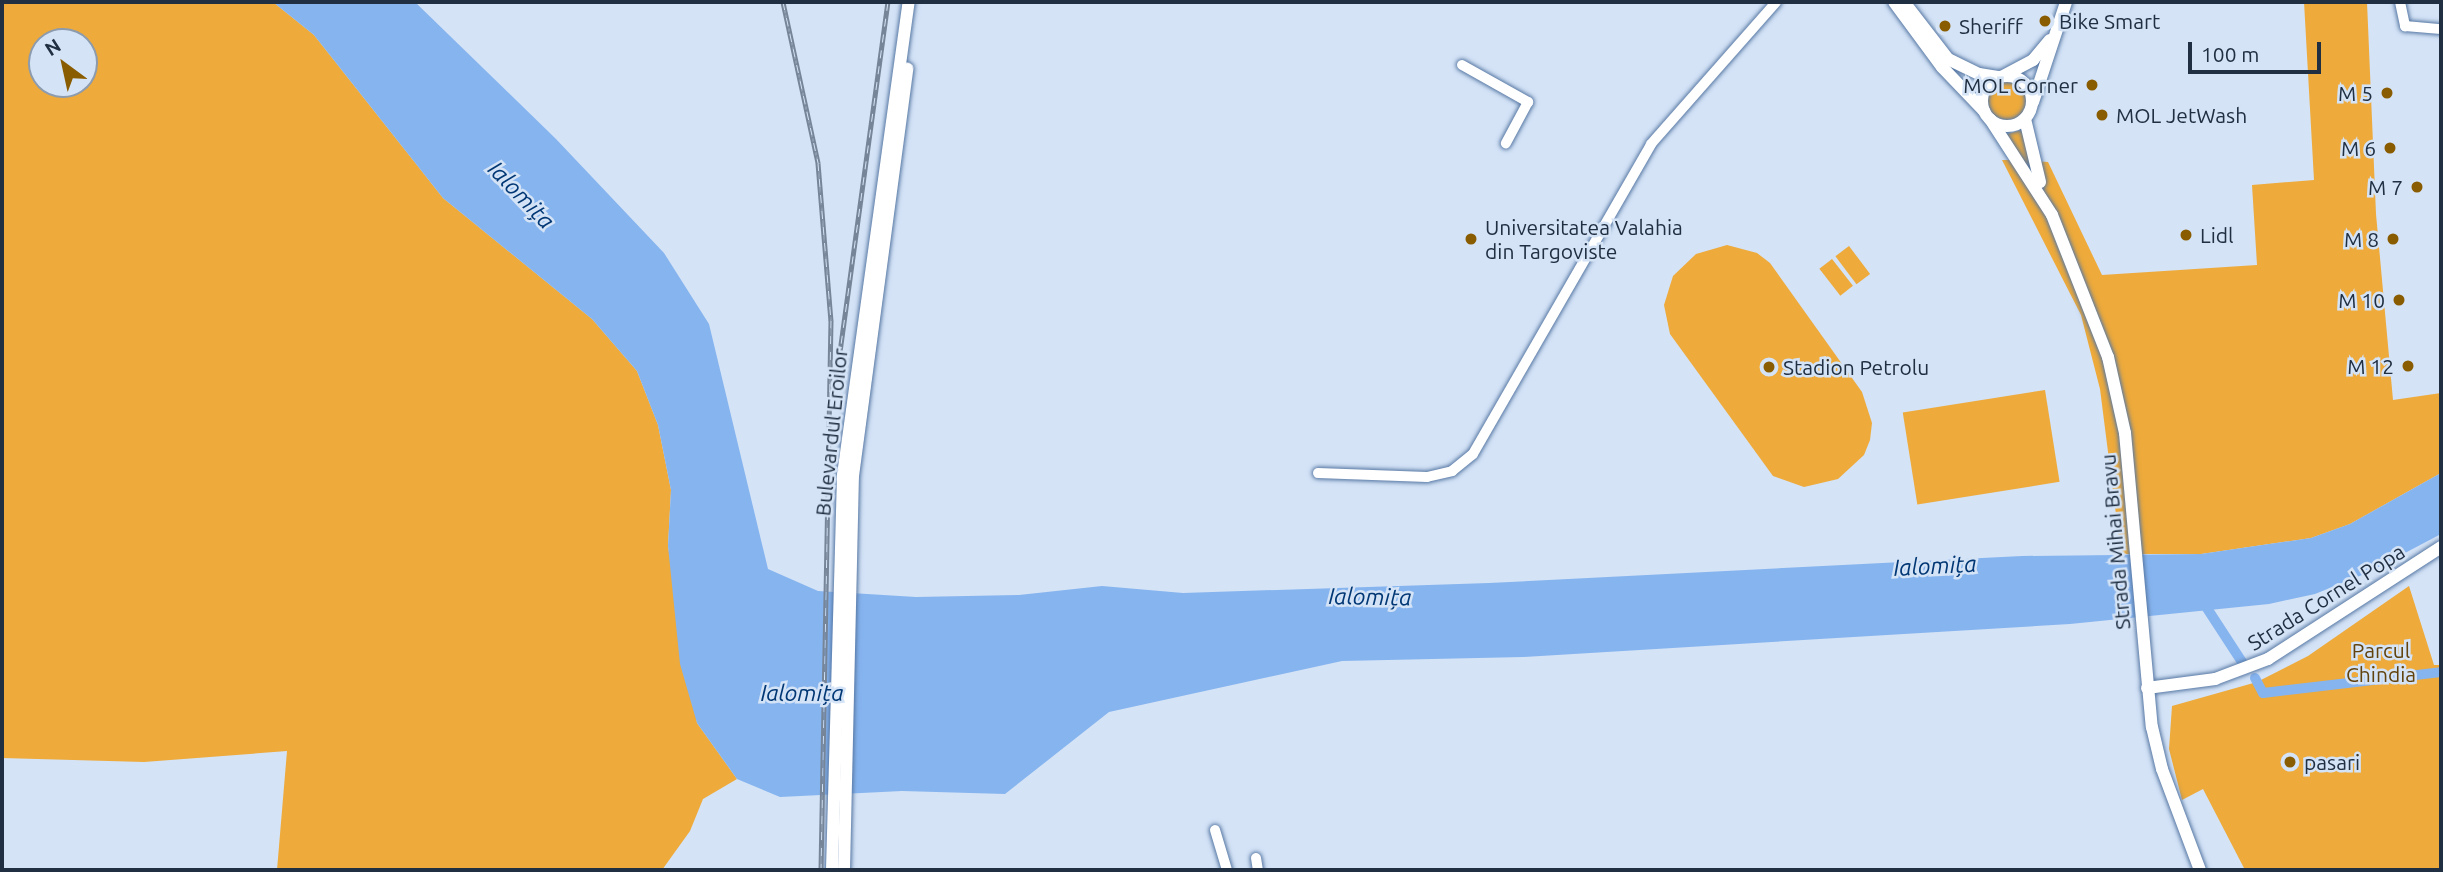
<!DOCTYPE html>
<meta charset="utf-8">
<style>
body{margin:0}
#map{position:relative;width:2443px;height:872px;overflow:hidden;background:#d4e3f6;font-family:Ubuntu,sans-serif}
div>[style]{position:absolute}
.green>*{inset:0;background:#eeaa3a;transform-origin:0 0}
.round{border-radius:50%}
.water>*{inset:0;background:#86b4ef}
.canal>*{height:10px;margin:-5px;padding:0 5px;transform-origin:5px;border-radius:5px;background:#86b4ef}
.roads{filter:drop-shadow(0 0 2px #5778a4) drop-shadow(0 0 2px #5778a4)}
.minor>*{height:10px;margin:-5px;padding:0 5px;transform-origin:5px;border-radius:5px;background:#fff}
.major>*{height:12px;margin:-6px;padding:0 6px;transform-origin:6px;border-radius:6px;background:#fff}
.major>.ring{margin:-6px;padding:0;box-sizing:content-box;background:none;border:12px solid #fff;border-radius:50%}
.rail>*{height:5px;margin-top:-2.5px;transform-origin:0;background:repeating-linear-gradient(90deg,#d4e3f6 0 8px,#778598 0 16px);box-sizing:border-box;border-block:2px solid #778598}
.dots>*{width:19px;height:19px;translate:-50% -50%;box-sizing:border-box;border:4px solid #d4e3f6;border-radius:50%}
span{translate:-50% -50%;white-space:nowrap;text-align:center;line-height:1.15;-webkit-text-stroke:5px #d4e3f6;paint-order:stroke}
.poi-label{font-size:21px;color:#212f42}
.left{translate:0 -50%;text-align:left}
.right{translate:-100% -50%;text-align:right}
.street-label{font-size:21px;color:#212f42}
.park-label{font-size:21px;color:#62430e}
.water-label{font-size:23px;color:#003774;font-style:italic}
.frame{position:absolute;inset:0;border:4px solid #212f42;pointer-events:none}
.north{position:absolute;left:28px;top:28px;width:70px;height:70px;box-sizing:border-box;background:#d4e3f6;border:2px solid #8c9bae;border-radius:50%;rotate:327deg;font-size:19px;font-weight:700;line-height:28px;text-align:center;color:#212f42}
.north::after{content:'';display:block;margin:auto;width:24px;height:32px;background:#8a5c00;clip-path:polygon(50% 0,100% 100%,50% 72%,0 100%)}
.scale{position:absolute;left:2188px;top:42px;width:133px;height:32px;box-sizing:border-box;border:4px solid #212f42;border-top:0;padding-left:9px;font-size:21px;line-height:24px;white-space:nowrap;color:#212f42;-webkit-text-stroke:5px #d4e3f6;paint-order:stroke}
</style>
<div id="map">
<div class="green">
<div style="clip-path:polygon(evenodd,2px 2px,273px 2px,314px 35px,443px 198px,592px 319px,637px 371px,658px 425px,671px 490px,668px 546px,697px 723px,737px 779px,703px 799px,690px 831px,662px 870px,277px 870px,287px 751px,144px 762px,2px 758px,2px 2px,42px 42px,84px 42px,84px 84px,42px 84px,42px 42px)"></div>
<div style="clip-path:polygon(2304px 2px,2367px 2px,2376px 214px,2393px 400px,2441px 393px,2441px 473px,2350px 524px,2311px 538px,2201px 554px,2121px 554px,2100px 389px,2081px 315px,2002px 160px,2023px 160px,2007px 134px,2025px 129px,2030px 161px,2048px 162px,2102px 275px,2257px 265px,2252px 185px,2314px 180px)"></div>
<div class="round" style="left:1988px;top:82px;width:38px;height:38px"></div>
<div style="clip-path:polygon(1727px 245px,1757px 253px,1770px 263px,1862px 392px,1872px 423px,1870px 440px,1864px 455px,1838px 479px,1804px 487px,1773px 476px,1670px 334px,1664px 305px,1673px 276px,1696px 254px)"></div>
<div style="left:1849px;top:246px;width:35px;height:17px;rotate:53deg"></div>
<div style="left:1832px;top:259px;width:34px;height:16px;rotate:52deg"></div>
<div style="left:2045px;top:390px;width:93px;height:144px;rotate:81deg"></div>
<div style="clip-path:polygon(2409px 586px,2434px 665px,2441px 665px,2441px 870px,2245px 870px,2203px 789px,2182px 800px,2169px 749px,2172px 706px,2257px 682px,2308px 656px)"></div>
</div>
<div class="water">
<div style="clip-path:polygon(273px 2px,415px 2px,556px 139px,664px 253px,709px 324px,768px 569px,818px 591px,916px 597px,1019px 595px,1102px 586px,1183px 593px,1489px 583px,2022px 556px,2201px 554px,2311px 538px,2350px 524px,2441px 473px,2441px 534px,2367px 573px,2315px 594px,2269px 604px,2070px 624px,1523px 657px,1342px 661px,1109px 712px,1005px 794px,902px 791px,780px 797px,737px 779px,697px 723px,680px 664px,668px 546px,671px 490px,658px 425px,637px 371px,592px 319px,443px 198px,314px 35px)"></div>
</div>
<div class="canal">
<div style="left:2201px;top:599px;width:79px;rotate:56.9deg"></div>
<div style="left:2255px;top:678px;width:17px;rotate:62deg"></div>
<div style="left:2263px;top:693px;width:179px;rotate:-6.7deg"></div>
</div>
<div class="roads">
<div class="minor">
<div style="left:2400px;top:2px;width:25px;rotate:78deg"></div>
<div style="left:2405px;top:26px;width:36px;rotate:5deg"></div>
<div style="left:1462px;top:65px;width:76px;rotate:29.3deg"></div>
<div style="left:1528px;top:102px;width:47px;rotate:118.2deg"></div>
<div style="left:1318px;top:473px;width:109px;rotate:2.1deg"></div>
<div style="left:1427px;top:477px;width:26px;rotate:-13deg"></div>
<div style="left:1452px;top:471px;width:27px;rotate:-39deg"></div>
<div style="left:1473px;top:454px;width:357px;rotate:-60.1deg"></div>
<div style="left:1651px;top:144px;width:189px;rotate:-48.6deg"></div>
<div style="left:1215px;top:830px;width:42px;rotate:73.3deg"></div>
<div style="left:1256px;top:858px;width:12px;rotate:81deg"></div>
</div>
<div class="major">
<div style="left:1894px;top:2px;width:81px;rotate:53.6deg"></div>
<div style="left:1942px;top:67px;width:61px;rotate:46.3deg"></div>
<div style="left:1904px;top:2px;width:72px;rotate:52.3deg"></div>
<div style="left:1948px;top:59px;width:34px;rotate:26deg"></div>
<div style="left:1979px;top:74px;width:19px;rotate:9deg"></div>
<div style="left:2005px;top:75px;width:32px;rotate:-28deg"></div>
<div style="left:2033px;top:60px;width:26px;rotate:-50deg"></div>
<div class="ring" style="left:1982px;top:76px;width:38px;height:38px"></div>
<div style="left:2033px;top:102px;width:105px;rotate:-71.7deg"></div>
<div style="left:1990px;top:119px;width:114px;rotate:57.1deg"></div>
<div style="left:2052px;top:215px;width:153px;rotate:68.5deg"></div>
<div style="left:2108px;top:357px;width:78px;rotate:77.4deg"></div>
<div style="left:2125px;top:433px;width:295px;rotate:84.8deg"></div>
<div style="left:2152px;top:727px;width:43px;rotate:76.6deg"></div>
<div style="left:2162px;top:769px;width:108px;rotate:69.4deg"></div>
<div style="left:2025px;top:119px;width:65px;rotate:76.6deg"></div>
<div style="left:2147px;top:688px;width:69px;rotate:-7.5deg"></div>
<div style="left:2215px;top:679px;width:57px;rotate:-20.7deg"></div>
<div style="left:2268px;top:659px;width:206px;rotate:-32.9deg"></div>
<div style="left:832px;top:870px;width:395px;rotate:-88.4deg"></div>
<div style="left:843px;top:475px;width:478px;rotate:-82.1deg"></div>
<div style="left:844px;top:870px;width:394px;rotate:-88.7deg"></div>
<div style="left:853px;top:476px;width:411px;rotate:-82.4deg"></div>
</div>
</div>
<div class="rail">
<div style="left:783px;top:2px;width:165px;rotate:77.7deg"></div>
<div style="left:818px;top:163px;width:158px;rotate:85.3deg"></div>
<div style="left:831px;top:320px;width:550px;rotate:91.04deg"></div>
<div style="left:839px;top:359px;width:360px;rotate:-82.2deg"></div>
</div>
<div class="dots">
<div style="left:2045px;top:21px;background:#8a5c00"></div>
<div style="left:1945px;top:26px;background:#8a5c00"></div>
<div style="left:2092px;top:85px;background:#8a5c00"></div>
<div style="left:2387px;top:93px;background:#8a5c00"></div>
<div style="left:2102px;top:115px;background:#8a5c00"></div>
<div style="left:2390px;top:148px;background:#8a5c00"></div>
<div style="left:2417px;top:187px;background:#8a5c00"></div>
<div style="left:2186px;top:235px;background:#8a5c00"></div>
<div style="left:1471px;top:239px;background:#8a5c00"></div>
<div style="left:2393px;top:239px;background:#8a5c00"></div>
<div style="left:2399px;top:300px;background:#8a5c00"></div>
<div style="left:2408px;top:366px;background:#8a5c00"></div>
<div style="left:1769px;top:367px;background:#8a5c00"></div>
<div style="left:2290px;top:762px;background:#8a5c00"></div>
</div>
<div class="poi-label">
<span class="left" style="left:2059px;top:21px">Bike Smart</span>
<span class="left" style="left:1959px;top:26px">Sheriff</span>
<span class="right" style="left:2078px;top:85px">MOL Corner</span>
<span class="right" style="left:2373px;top:93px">M 5</span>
<span class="left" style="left:2116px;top:115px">MOL JetWash</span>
<span class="right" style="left:2376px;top:148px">M 6</span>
<span class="right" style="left:2403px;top:187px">M 7</span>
<span class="left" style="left:1485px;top:239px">Universitatea Valahia<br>din Targoviste</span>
<span class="left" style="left:2200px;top:235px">Lidl</span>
<span class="right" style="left:2379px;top:239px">M 8</span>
<span class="right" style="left:2385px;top:300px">M 10</span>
<span class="right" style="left:2394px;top:366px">M 12</span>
<span class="left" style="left:1783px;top:367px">Stadion Petrolu</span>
<span class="left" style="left:2304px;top:762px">pasari</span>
</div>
<div class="street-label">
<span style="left:831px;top:432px;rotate:-84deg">Bulevardul Eroilor</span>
<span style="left:2115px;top:542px;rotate:-95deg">Strada Mihai Bravu</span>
<span style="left:2326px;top:597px;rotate:-32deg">Strada Cornel Popa</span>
</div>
<div class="park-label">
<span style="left:2381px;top:662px">Parcul<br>Chindia</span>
</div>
<div class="water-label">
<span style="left:521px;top:195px;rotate:46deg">Ialomița</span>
<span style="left:1935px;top:566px;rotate:-3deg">Ialomița</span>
<span style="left:1370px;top:597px;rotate:1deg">Ialomița</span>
<span style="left:802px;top:693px">Ialomița</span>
</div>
<div class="frame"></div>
<div class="north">N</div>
<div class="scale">100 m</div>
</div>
